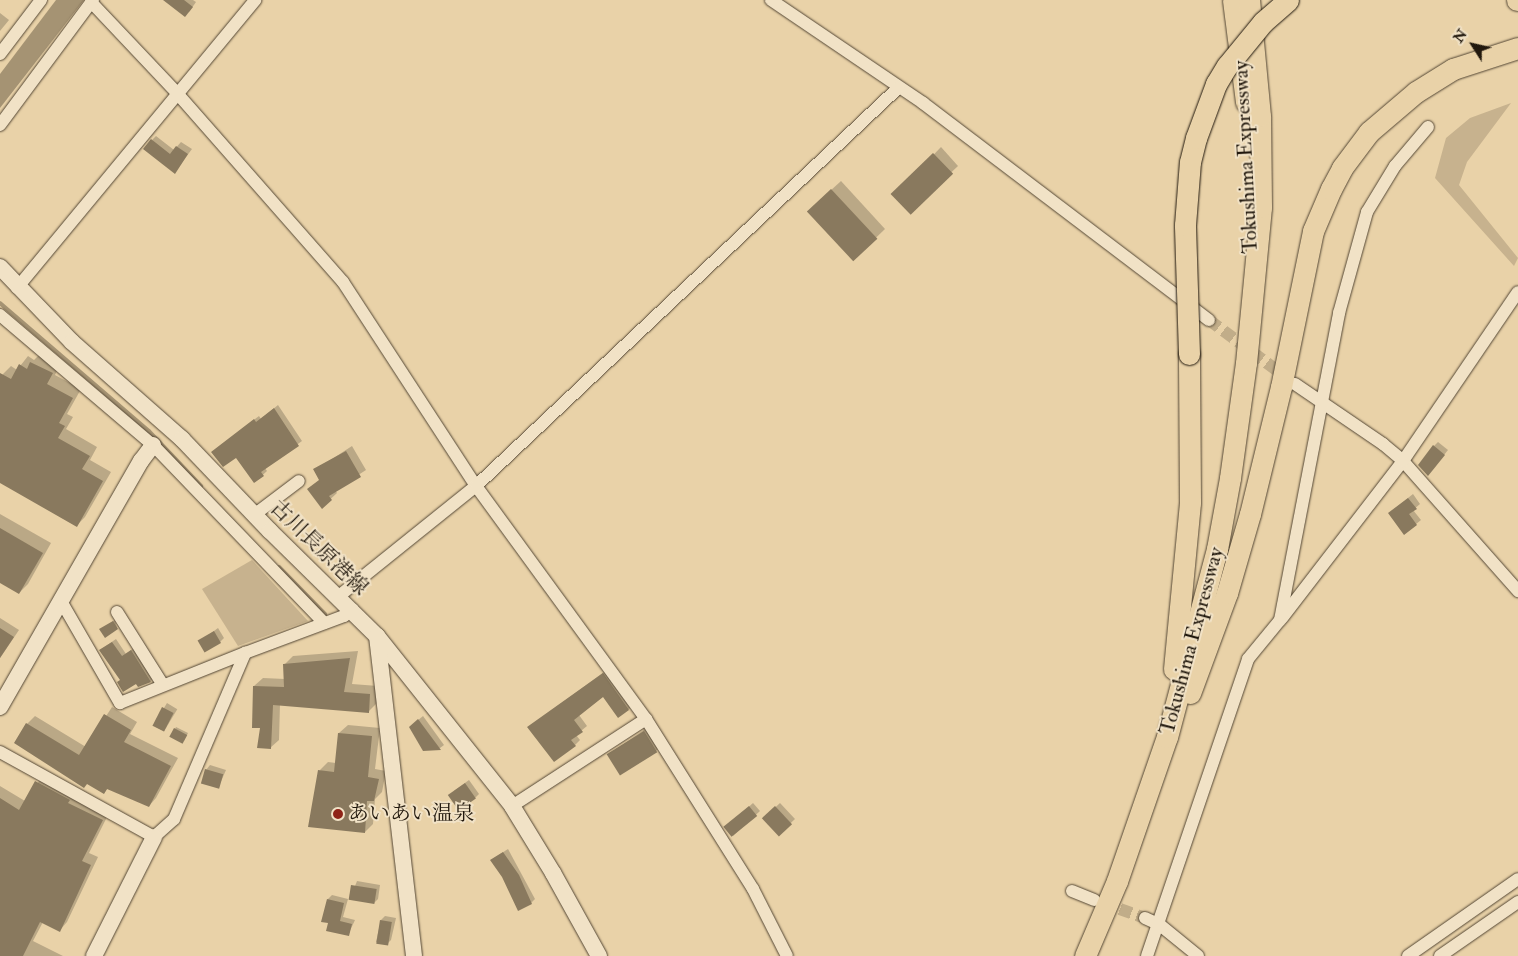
<!DOCTYPE html>
<meta charset="utf-8">
<style>
body{margin:0}
#map{position:relative;width:1518px;height:956px;overflow:hidden;background:#e9d2a8;font-family:"IM FELL Double Pica","Noto Serif JP",serif}
div>[style]{position:absolute}
.green>*{inset:0;background:#c7b28e}
.water>*{inset:0;background:#a59373}
.shadow>*{inset:0;background:#0003;transform-origin:0 0}
.stream>*{height:4px;margin:-2px;padding:0 2px;transform-origin:2px;border-radius:2px;background:#a59373}
.building>*{inset:0;background:#89795e;transform-origin:0 0}
.street-tunnel>*{height:12px;margin-top:-6px;transform-origin:0;background:repeating-linear-gradient(90deg,#c1ad89 0 12px,transparent 0 18px)}
.roads{filter:drop-shadow(0 0 1px #534634) drop-shadow(0 0 1px #534634)}
.street>*{height:12px;margin:-6px;padding:0 6px;transform-origin:6px;border-radius:6px;background:#f1e2c6}
.secondary>*{height:16px;margin:-8px;padding:0 8px;transform-origin:8px;border-radius:8px;background:#f1e2c6}
.highway>*{height:21px;margin:-10.5px;padding:0 10.5px;transform-origin:10.5px;border-radius:10.5px;background:#e9d2a8}
.bridges{filter:drop-shadow(0 0 1px #21180d) drop-shadow(0 0 1px #21180d)}
.highway-bridge>*{height:21px;margin:-10.5px;padding:0 10.5px;transform-origin:10.5px;border-radius:10.5px;background:#e9d2a8}
.dots>*{width:14px;height:14px;translate:-50% -50%;box-sizing:border-box;border:2px solid #f1e2c6;border-radius:50%}
span{translate:-50% -50%;white-space:nowrap;text-align:center;line-height:1.15;-webkit-text-stroke:4px #f1e2c6;paint-order:stroke}
.street-label{font-size:21px;color:#21180d}
.poi-label{font-size:21px;color:#21180d}
.left{translate:0 -50%;text-align:left}
.north{position:absolute;left:1448px;top:20px;width:50px;height:50px;-webkit-text-stroke:4px #f1e2c6;paint-order:stroke;rotate:305deg;font-size:14px;font-weight:700;line-height:20px;text-align:center;color:#21180d}
.north::after{content:'';display:block;margin:auto;width:18px;height:22px;background:#21180d;clip-path:polygon(50% 0,100% 100%,50% 72%,0 100%)}
</style>
<div id="map">
<div class="green">
<div style="clip-path:polygon(1511px 103px,1467px 162px,1459px 185px,1518px 258px,1514px 266px,1435px 178px,1446px 138px,1470px 118px)"></div>
<div style="clip-path:polygon(252px 560px,308px 621px,238px 646px,202px 589px)"></div>
</div>
<div class="water">
<div style="clip-path:polygon(56px 0,84px 0,0 108px,0 74px)"></div>
</div>
<div class="shadow">
<div style="clip-path:polygon(165px 0,193px 0,196px 2px,189px 12px)"></div>
<div style="clip-path:polygon(0 13px,9px 20px,0 31px)"></div>
<div style="clip-path:polygon(156px 136px,174px 150px,181px 142px,192px 149px,175px 172px,152px 140px)"></div>
<div style="clip-path:polygon(941px 147px,958px 166px,909px 212px,894px 196px)"></div>
<div style="clip-path:polygon(841px 181px,885px 229px,853px 260px,817px 203px)"></div>
<div style="clip-path:polygon(40px 354px,60px 364px,55px 375px,81px 389px,67px 414px,73px 417px,66px 429px,97px 447px,90px 460px,111px 472px,85px 517px,76px 526px,0 482px,0 377px,11px 366px,17px 370px,28px 356px,34px 360px)"></div>
<div style="clip-path:polygon(278px 405px,302px 441px,265px 468px,267px 471px,255px 482px,236px 457px,217px 448px,259px 416px,261px 419px)"></div>
<div style="clip-path:polygon(1438px 442px,1448px 450px,1432px 470px,1434px 446px)"></div>
<div style="clip-path:polygon(352px 446px,366px 470px,335px 490px,337px 493px,322px 507px,320px 479px,315px 470px)"></div>
<div style="clip-path:polygon(1413px 494px,1420px 504px,1413px 510px,1421px 520px,1405px 533px,1394px 509px)"></div>
<div style="clip-path:polygon(0 514px,51px 543px,28px 584px,19px 593px,0 582px)"></div>
<div style="clip-path:polygon(0 618px,19px 630px,0 658px)"></div>
<div style="clip-path:polygon(115px 620px,117px 628px,103px 628px)"></div>
<div style="clip-path:polygon(218px 628px,224px 638px,220px 642px,199px 642px)"></div>
<div style="clip-path:polygon(116px 639px,126px 654px,135px 647px,154px 677px,151px 681px,138px 685px,121px 679px,100px 650px)"></div>
<div style="clip-path:polygon(358px 651px,352px 684px,378px 686px,377px 703px,369px 711px,280px 704px,279px 740px,270px 748px,261px 727px,254px 686px,263px 678px,285px 679px,285px 664px,293px 656px)"></div>
<div style="clip-path:polygon(608px 669px,634px 704px,629px 709px,618px 716px,604px 696px,579px 715px,587px 726px,576px 735px,580px 740px,575px 745px,529px 727px)"></div>
<div style="left:167px;top:703px;width:12px;height:26px;rotate:31deg"></div>
<div style="clip-path:polygon(112px 707px,137px 722px,130px 734px,178px 758px,156px 798px,149px 806px,108px 788px,104px 793px,27px 724px,35px 716px,86px 747px)"></div>
<div style="clip-path:polygon(423px 716px,444px 745px,440px 748px,424px 750px,410px 727px)"></div>
<div style="clip-path:polygon(348px 725px,380px 728px,375px 769px,386px 771px,382px 792px,375px 799px,373px 824px,365px 832px,320px 770px,328px 762px,336px 763px,339px 733px)"></div>
<div style="clip-path:polygon(651px 725px,663px 744px,656px 751px,608px 755px)"></div>
<div style="clip-path:polygon(176px 727px,188px 733px,184px 741px,175px 729px)"></div>
<div style="clip-path:polygon(210px 765px,226px 770px,219px 786px,206px 770px)"></div>
<div style="clip-path:polygon(44px 774px,109px 813px,89px 853px,98px 857px,67px 922px,60px 930px,43px 922px,33px 941px,63px 956px,0 956px,0 786px,25px 801px)"></div>
<div style="clip-path:polygon(469px 780px,479px 794px,475px 798px,454px 791px)"></div>
<div style="clip-path:polygon(753px 803px,760px 811px,733px 836px,730px 824px)"></div>
<div style="left:780px;top:803px;width:22px;height:23px;rotate:47deg"></div>
<div style="clip-path:polygon(508px 849px,535px 899px,531px 903px,491px 860px)"></div>
<div style="clip-path:polygon(357px 881px,380px 885px,378px 899px,374px 903px,350px 899px)"></div>
<div style="clip-path:polygon(332px 895px,348px 899px,343px 917px,355px 920px,348px 935px,330px 922px,328px 899px)"></div>
<div style="clip-path:polygon(385px 916px,396px 918px,391px 940px,387px 944px,376px 942px,381px 920px)"></div>
</div>
<div class="stream">
<div style="left:0;top:303px;width:196px;rotate:40.7deg"></div>
<div style="left:149px;top:431px;width:76px;rotate:46.6deg"></div>
<div style="left:279px;top:567px;width:66px;rotate:45.6deg"></div>
</div>
<div class="building">
<div style="clip-path:polygon(163px 0,184px 0,193px 7px,185px 17px)"></div>
<div style="clip-path:polygon(151px 139px,170px 154px,176px 146px,188px 154px,175px 174px,143px 149px)"></div>
<div style="left:933px;top:153px;width:29px;height:59px;rotate:46deg"></div>
<div style="left:831px;top:189px;width:68px;height:33px;rotate:47deg"></div>
<div style="clip-path:polygon(30px 362px,53px 373px,47px 384px,73px 398px,59px 423px,65px 426px,58px 438px,90px 456px,82px 469px,103px 481px,77px 527px,0 483px,0 373px,11px 379px,19px 364px,27px 369px)"></div>
<div style="clip-path:polygon(274px 408px,299px 446px,261px 472px,264px 476px,254px 483px,236px 458px,223px 467px,211px 452px,254px 419px,256px 422px)"></div>
<div style="clip-path:polygon(1433px 445px,1445px 455px,1428px 476px,1418px 465px)"></div>
<div style="clip-path:polygon(346px 451px,361px 477px,329px 496px,332px 500px,322px 509px,307px 489px,319px 480px,313px 469px)"></div>
<div style="clip-path:polygon(1408px 498px,1417px 509px,1409px 514px,1417px 525px,1404px 535px,1388px 513px)"></div>
<div style="clip-path:polygon(0 528px,43px 553px,19px 594px,0 583px)"></div>
<div style="clip-path:polygon(113px 621px,118px 629px,105px 638px,99px 629px)"></div>
<div style="clip-path:polygon(0 628px,14px 637px,0 658px)"></div>
<div style="left:214px;top:631px;width:14px;height:19px;rotate:60deg"></div>
<div style="clip-path:polygon(112px 642px,122px 656px,131px 650px,151px 682px,138px 687px,136px 684px,123px 692px,117px 682px,120px 680px,99px 650px)"></div>
<div style="clip-path:polygon(350px 658px,344px 692px,370px 694px,369px 713px,273px 705px,271px 749px,257px 748px,260px 728px,252px 728px,253px 686px,284px 687px,283px 664px)"></div>
<div style="clip-path:polygon(603px 673px,629px 710px,618px 718px,603px 697px,574px 720px,583px 732px,571px 740px,576px 746px,554px 762px,527px 727px)"></div>
<div style="left:162px;top:707px;width:13px;height:21px;rotate:27deg"></div>
<div style="clip-path:polygon(104px 714px,131px 730px,124px 742px,171px 766px,149px 807px,107px 789px,104px 794px,87px 784px,84px 788px,14px 743px,26px 723px,79px 755px)"></div>
<div style="clip-path:polygon(418px 719px,441px 750px,423px 751px,409px 727px)"></div>
<div style="left:174px;top:728px;width:15px;height:10px;rotate:28deg"></div>
<div style="left:644px;top:731px;width:25px;height:44px;rotate:58deg"></div>
<div style="clip-path:polygon(338px 733px,372px 736px,368px 777px,379px 779px,374px 801px,367px 801px,365px 833px,308px 827px,318px 770px,334px 772px)"></div>
<div style="left:205px;top:769px;width:19px;height:15px;rotate:16deg"></div>
<div style="clip-path:polygon(35px 781px,70px 800px,68px 803px,103px 820px,82px 861px,91px 865px,60px 932px,40px 922px,23px 956px,0 956px,0 798px,19px 810px)"></div>
<div style="left:465px;top:783px;width:19px;height:21px;rotate:55deg"></div>
<div style="left:749px;top:806px;width:13px;height:33px;rotate:51deg"></div>
<div style="left:775px;top:806px;width:25px;height:18px;rotate:47deg"></div>
<div style="clip-path:polygon(503px 852px,519px 875px,532px 904px,518px 911px,502px 877px,490px 860px)"></div>
<div style="left:351px;top:885px;width:26px;height:15px;rotate:9deg"></div>
<div style="clip-path:polygon(327px 899px,344px 903px,340px 921px,352px 924px,349px 936px,326px 931px,328px 923px,321px 922px)"></div>
<div style="left:380px;top:920px;width:12px;height:24px;rotate:9deg"></div>
</div>
<div class="street-tunnel">
<div style="left:1209px;top:320px;width:97px;rotate:36.6deg"></div>
<div style="left:1103px;top:903px;width:45px;rotate:19.7deg"></div>
</div>
<div class="roads">
<div class="street">
<div style="left:771px;top:0;width:184px;rotate:34.1deg"></div>
<div style="left:923px;top:103px;width:359px;rotate:37.2deg"></div>
<div style="left:91px;top:2px;width:124px;rotate:46.6deg"></div>
<div style="left:176px;top:92px;width:253px;rotate:48.7deg"></div>
<div style="left:343px;top:282px;width:244px;rotate:56.9deg"></div>
<div style="left:476px;top:486px;width:288px;rotate:53.9deg"></div>
<div style="left:646px;top:719px;width:201px;rotate:57.8deg"></div>
<div style="left:753px;top:889px;width:75px;rotate:63.1deg"></div>
<div style="left:0;top:54px;width:68px;rotate:-52.8deg"></div>
<div style="left:0;top:125px;width:156px;rotate:-53.4deg"></div>
<div style="left:17px;top:288px;width:374px;rotate:-50.4deg"></div>
<div style="left:0;top:315px;width:201px;rotate:40.4deg"></div>
<div style="left:153px;top:445px;width:247px;rotate:46.1deg"></div>
<div style="left:1295px;top:384px;width:107px;rotate:34.3deg"></div>
<div style="left:1383px;top:444px;width:26px;rotate:40deg"></div>
<div style="left:1403px;top:461px;width:174px;rotate:48.5deg"></div>
<div style="left:254px;top:515px;width:56px;rotate:-37.1deg"></div>
<div style="left:339px;top:596px;width:176px;rotate:-38.8deg"></div>
<div style="left:476px;top:486px;width:580px;rotate:-43.32deg"></div>
<div style="left:61px;top:601px;width:118px;rotate:60deg"></div>
<div style="left:120px;top:703px;width:135px;rotate:-21.8deg"></div>
<div style="left:117px;top:612px;width:86px;rotate:57.8deg"></div>
<div style="left:1282px;top:618px;width:198px;rotate:-52.4deg"></div>
<div style="left:1403px;top:461px;width:204px;rotate:-55.8deg"></div>
<div style="left:0;top:752px;width:176px;rotate:28.9deg"></div>
<div style="left:154px;top:837px;width:27px;rotate:-42deg"></div>
<div style="left:174px;top:819px;width:181px;rotate:-66.8deg"></div>
<div style="left:245px;top:653px;width:106px;rotate:-20.5deg"></div>
<div style="left:344px;top:616px;width:11px;rotate:-38deg"></div>
<div style="left:512px;top:806px;width:160px;rotate:-33deg"></div>
<div style="left:1072px;top:891px;width:24px;rotate:22deg"></div>
<div style="left:1145px;top:918px;width:17px;rotate:25deg"></div>
<div style="left:1160px;top:925px;width:49px;rotate:39.2deg"></div>
<div style="left:1147px;top:956px;width:314px;rotate:-71.2deg"></div>
<div style="left:1248px;top:659px;width:50px;rotate:-50.6deg"></div>
<div style="left:1280px;top:620px;width:313px;rotate:-79.1deg"></div>
<div style="left:1339px;top:313px;width:105px;rotate:-74.5deg"></div>
<div style="left:1367px;top:212px;width:54px;rotate:-58.7deg"></div>
<div style="left:1395px;top:166px;width:51px;rotate:-49.8deg"></div>
<div style="left:1408px;top:956px;width:134px;rotate:-35deg"></div>
<div style="left:1440px;top:956px;width:95px;rotate:-34.7deg"></div>
</div>
<div class="secondary">
<div style="left:0;top:267px;width:104px;rotate:46.2deg"></div>
<div style="left:72px;top:342px;width:147px;rotate:41.4deg"></div>
<div style="left:182px;top:439px;width:127px;rotate:46.3deg"></div>
<div style="left:270px;top:531px;width:150px;rotate:44.5deg"></div>
<div style="left:377px;top:636px;width:217px;rotate:51.5deg"></div>
<div style="left:512px;top:806px;width:79px;rotate:58.5deg"></div>
<div style="left:553px;top:873px;width:95px;rotate:61deg"></div>
<div style="left:377px;top:636px;width:322px;rotate:83.4deg"></div>
<div style="left:0;top:707px;width:284px;rotate:-60.2deg"></div>
<div style="left:141px;top:461px;width:20px;rotate:-53deg"></div>
<div style="left:94px;top:956px;width:133px;rotate:-63.2deg"></div>
</div>
<div class="highway">
<div style="left:1233px;top:0;width:103px;rotate:82.7deg"></div>
<div style="left:1517px;top:0;width:1px"></div>
<div style="left:1174px;top:669px;width:168px;rotate:-84.5deg"></div>
<div style="left:1190px;top:502px;width:148px;rotate:-90.4deg"></div>
<div style="left:1190px;top:693px;width:107px;rotate:-69.7deg"></div>
<div style="left:1227px;top:593px;width:82px;rotate:-73.8deg"></div>
<div style="left:1250px;top:514px;width:131px;rotate:-76.3deg"></div>
<div style="left:1281px;top:387px;width:159px;rotate:-78.4deg"></div>
<div style="left:1313px;top:231px;width:46px;rotate:-66.8deg"></div>
<div style="left:1331px;top:189px;width:24px;rotate:-62deg"></div>
<div style="left:1342px;top:168px;width:45px;rotate:-53.1deg"></div>
<div style="left:1369px;top:132px;width:62px;rotate:-40.4deg"></div>
<div style="left:1416px;top:92px;width:44px;rotate:-31.9deg"></div>
<div style="left:1453px;top:69px;width:68px;rotate:-17.9deg"></div>
<div style="left:1085px;top:956px;width:82px;rotate:-66.9deg"></div>
<div style="left:1117px;top:881px;width:152px;rotate:-70.9deg"></div>
<div style="left:1167px;top:737px;width:195px;rotate:-75.1deg"></div>
<div style="left:1217px;top:549px;width:72px;rotate:-79.6deg"></div>
<div style="left:1230px;top:478px;width:116px;rotate:-82.1deg"></div>
<div style="left:1246px;top:363px;width:157px;rotate:-84.5deg"></div>
<div style="left:1261px;top:207px;width:91px;rotate:-90.6deg"></div>
<div style="left:1260px;top:116px;width:117px;rotate:-95.4deg"></div>
</div>
</div>
<div class="bridges">
<div class="highway-bridge">
<div style="left:1189px;top:354px;width:129px;rotate:-91.8deg"></div>
<div style="left:1185px;top:225px;width:63px;rotate:-85.5deg"></div>
<div style="left:1190px;top:162px;width:25px;rotate:-76deg"></div>
<div style="left:1196px;top:138px;width:58px;rotate:-69.7deg"></div>
<div style="left:1216px;top:84px;width:21px;rotate:-59deg"></div>
<div style="left:1227px;top:66px;width:57px;rotate:-50.7deg"></div>
<div style="left:1263px;top:22px;width:33px;rotate:-41deg"></div>
</div>
</div>
<div class="dots">
<div style="left:338px;top:814px;background:#8f2418"></div>
</div>
<div class="street-label">
<span style="left:1246px;top:157px;rotate:-93deg">Tokushima Expressway</span>
<span style="left:319px;top:548px;rotate:44deg">古川長原港線</span>
<span style="left:1192px;top:641px;rotate:-75deg">Tokushima Expressway</span>
</div>
<div class="poi-label">
<span class="left" style="left:348px;top:814px">あいあい温泉</span>
</div>
<div class="north">N</div>
</div>
